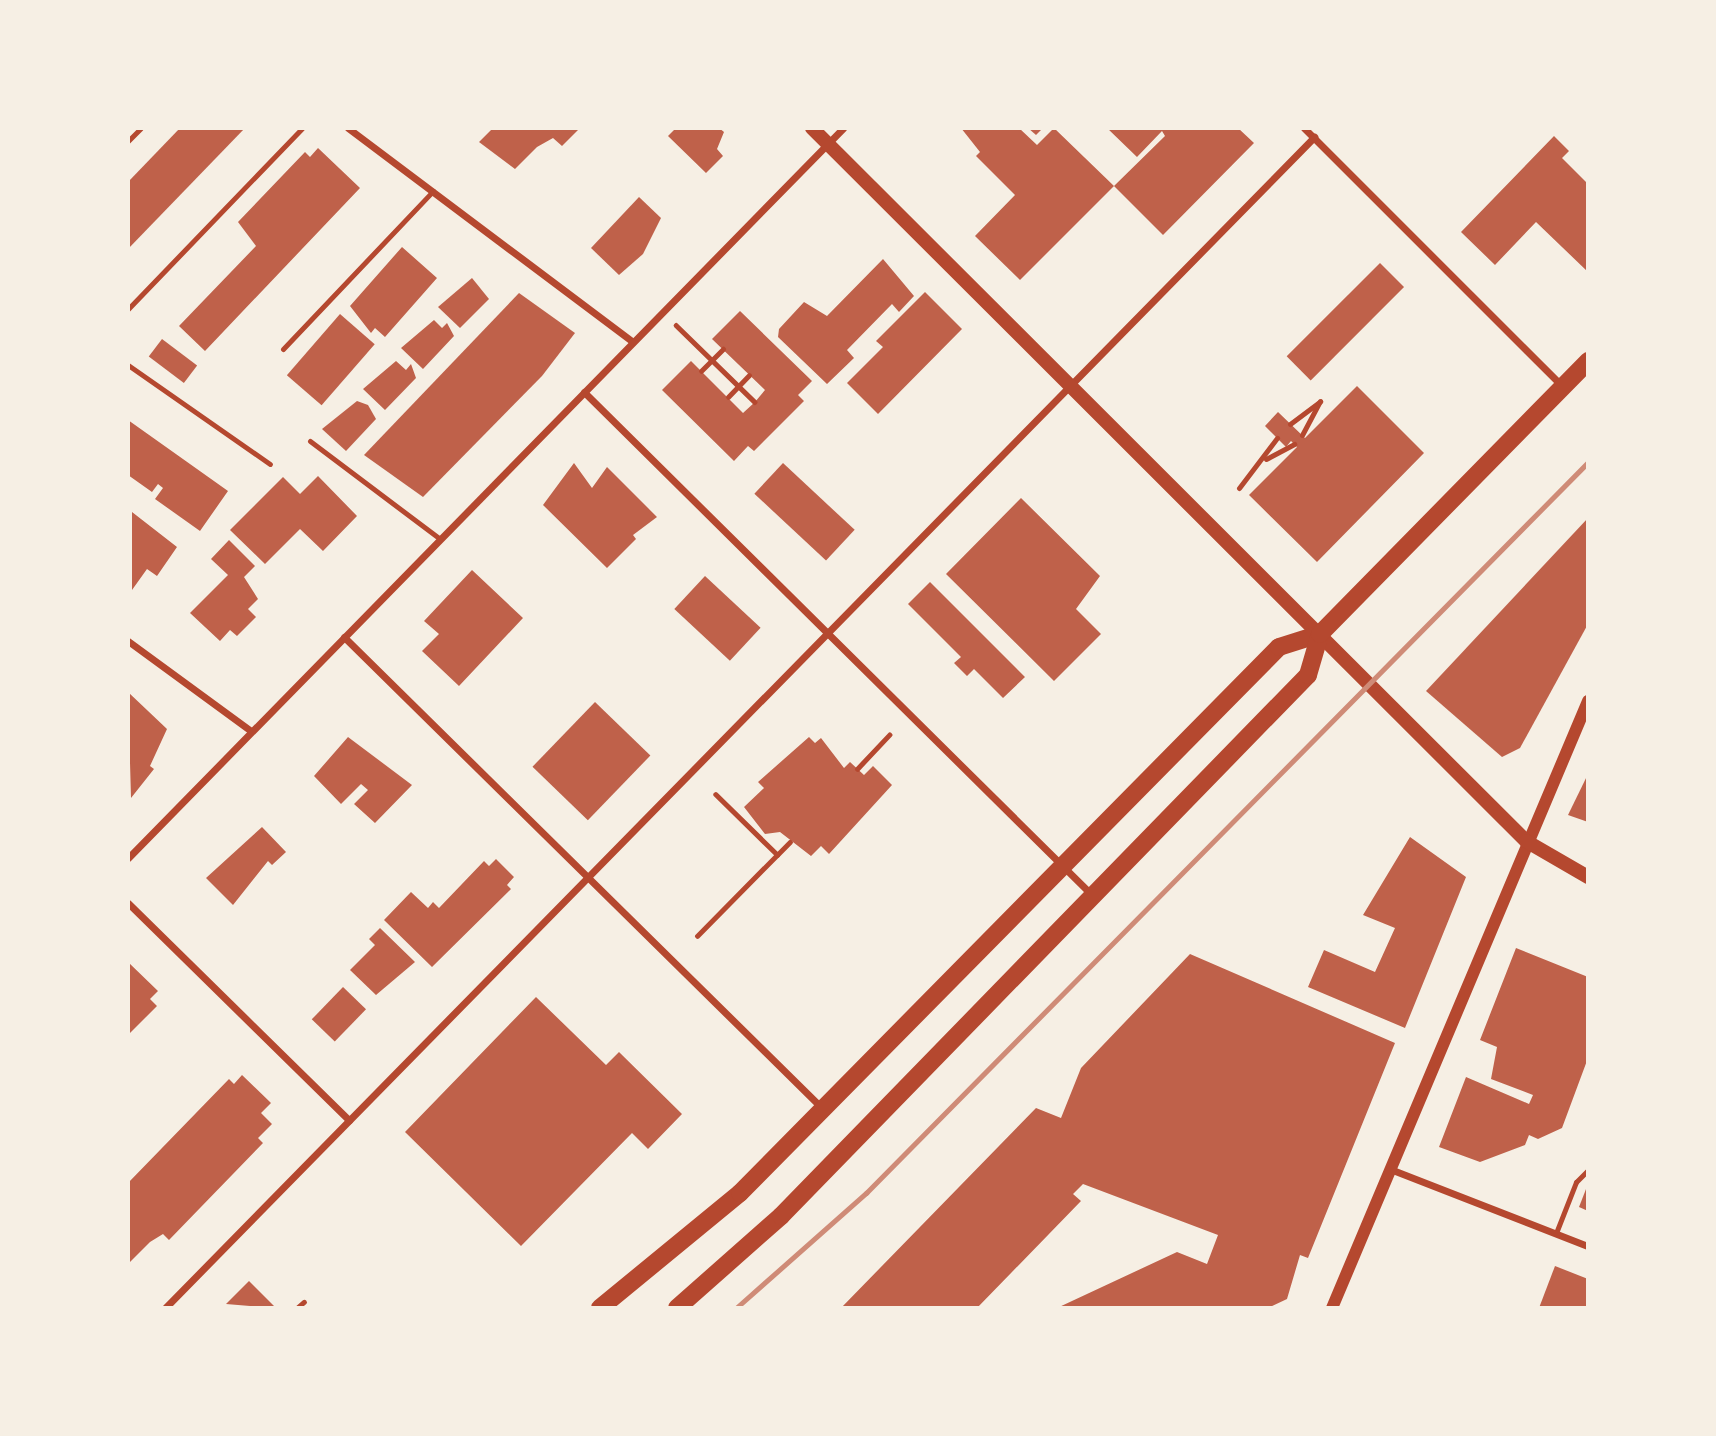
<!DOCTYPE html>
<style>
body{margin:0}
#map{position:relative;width:1716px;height:1436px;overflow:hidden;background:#f6efe4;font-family:"PT Sans Narrow",sans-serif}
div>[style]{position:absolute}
.building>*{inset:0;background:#bf614a;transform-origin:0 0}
.path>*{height:4.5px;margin:-2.25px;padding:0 2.25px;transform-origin:2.25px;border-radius:2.25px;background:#b5482f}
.service>*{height:5px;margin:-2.5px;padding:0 2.5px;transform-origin:2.5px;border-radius:2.5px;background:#b5482f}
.minor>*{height:7px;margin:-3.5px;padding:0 3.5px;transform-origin:3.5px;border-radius:3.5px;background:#b5482f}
.tertiary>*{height:12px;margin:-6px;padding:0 6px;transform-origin:6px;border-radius:6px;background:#b5482f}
.secondary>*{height:14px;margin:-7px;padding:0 7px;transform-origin:7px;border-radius:7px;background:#b5482f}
.primary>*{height:18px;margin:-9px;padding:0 9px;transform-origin:9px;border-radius:9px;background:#b5482f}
.rail>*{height:5px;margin:-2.5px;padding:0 2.5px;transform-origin:2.5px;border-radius:2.5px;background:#cf8b77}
span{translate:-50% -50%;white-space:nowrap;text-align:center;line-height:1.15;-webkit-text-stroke:5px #f6efe4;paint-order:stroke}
.frame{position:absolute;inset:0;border:130px solid #f6efe4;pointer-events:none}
</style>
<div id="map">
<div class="building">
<div style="clip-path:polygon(180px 128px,245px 128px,128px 249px,128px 182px)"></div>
<div style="clip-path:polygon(493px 128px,580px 128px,562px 146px,553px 138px,537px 147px,515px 169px,479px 142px)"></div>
<div style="clip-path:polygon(676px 128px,719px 128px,724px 132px,717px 149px,723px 156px,706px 173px,668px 136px)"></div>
<div style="clip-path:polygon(961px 128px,1019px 128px,1037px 145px,1054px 128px,1114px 186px,1020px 280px,975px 236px,1015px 195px,976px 156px,980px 152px)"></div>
<div style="clip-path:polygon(1028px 128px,1043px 128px,1036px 135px)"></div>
<div style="clip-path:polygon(1107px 128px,1238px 128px,1254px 143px,1163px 235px,1114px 186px,1165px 136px,1162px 131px,1137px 157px)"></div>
<div style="clip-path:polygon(1554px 136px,1569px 151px,1562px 158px,1588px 184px,1588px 272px,1536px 222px,1495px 265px,1461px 232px)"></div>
<div style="clip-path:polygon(318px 148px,360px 188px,205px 351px,179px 326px,256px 246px,238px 222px,305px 152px,310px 157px)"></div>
<div style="clip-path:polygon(639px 197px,661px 218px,643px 254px,619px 275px,591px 248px)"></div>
<div style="clip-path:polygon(402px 247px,437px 278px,385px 337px,375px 328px,371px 333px,350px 306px)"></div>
<div style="clip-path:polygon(883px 259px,914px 296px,899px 312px,892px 304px,847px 350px,854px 358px,827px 384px,778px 337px,779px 329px,804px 302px,827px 316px)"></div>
<div style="left:1380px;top:263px;width:34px;height:132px;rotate:45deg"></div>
<div style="clip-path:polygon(472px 278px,489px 299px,460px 328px,438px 307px)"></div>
<div style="clip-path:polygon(925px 292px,962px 329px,878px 414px,847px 383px,883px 347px,876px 341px)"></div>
<div style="clip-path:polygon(519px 293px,575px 333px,542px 376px,423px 497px,364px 455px)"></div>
<div style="clip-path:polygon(740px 311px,812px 381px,798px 395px,804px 401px,754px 451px,748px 446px,734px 461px,662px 390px,691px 361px,743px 413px,755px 402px,765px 390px,712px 339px)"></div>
<div style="left:340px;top:314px;width:46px;height:81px;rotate:41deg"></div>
<div style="clip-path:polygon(434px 320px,442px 328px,447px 323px,454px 336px,423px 369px,401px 348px)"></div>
<div style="left:162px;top:339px;width:44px;height:22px;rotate:37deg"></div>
<div style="clip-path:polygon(396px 361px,406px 370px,411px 364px,416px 378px,385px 410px,363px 389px)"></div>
<div style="clip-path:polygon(1357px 386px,1424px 453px,1317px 562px,1249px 495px,1297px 447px,1291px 441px,1286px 447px,1265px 426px,1278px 412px,1305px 438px)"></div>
<div style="clip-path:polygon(357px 401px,368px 405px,376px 419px,346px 451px,322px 429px)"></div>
<div style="clip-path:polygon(128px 420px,228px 491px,200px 531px,155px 499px,163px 488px,158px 484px,152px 492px,128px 475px)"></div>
<div style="clip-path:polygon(574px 463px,592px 488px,607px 467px,657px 517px,633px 535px,636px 539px,607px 568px,543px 505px)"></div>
<div style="left:783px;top:463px;width:98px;height:42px;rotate:43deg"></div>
<div style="clip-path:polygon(318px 476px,357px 516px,323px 551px,300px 529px,265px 564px,230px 530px,283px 477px,300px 494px)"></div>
<div style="clip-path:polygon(1021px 498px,1100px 576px,1076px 609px,1101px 634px,1054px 681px,946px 574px)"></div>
<div style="clip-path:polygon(132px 512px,177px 547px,157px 576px,147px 569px,132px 590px)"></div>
<div style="clip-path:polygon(1588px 518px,1588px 624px,1520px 748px,1502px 757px,1426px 691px)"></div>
<div style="clip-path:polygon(229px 540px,255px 566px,244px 577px,258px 599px,248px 609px,256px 617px,237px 636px,230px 630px,220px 641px,190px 613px,228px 575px,211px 559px)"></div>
<div style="clip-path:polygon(472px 570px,523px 618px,459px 686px,422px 651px,439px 634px,424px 621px)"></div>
<div style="left:705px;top:576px;width:76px;height:45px;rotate:43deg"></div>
<div style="clip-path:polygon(930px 582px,1025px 677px,1003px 698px,974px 669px,967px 676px,954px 663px,961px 657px,908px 604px)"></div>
<div style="clip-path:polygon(128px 692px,167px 729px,150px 766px,154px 769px,131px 798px)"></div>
<div style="left:595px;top:702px;width:77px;height:90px;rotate:44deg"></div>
<div style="clip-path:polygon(348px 737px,412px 785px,375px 823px,354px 804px,368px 790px,361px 784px,341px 804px,314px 776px)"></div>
<div style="clip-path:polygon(809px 737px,815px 743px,821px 738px,844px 768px,850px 762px,864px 775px,873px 766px,892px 785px,829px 854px,821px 846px,811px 856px,780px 832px,765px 834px,744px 807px,764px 788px,758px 782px)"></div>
<div style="clip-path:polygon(1588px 774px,1588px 822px,1568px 815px)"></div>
<div style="clip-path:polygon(262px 827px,286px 852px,272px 865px,268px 861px,233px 905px,206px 878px)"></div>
<div style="clip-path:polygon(1410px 837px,1466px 877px,1405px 1028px,1308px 987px,1324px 950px,1375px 972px,1395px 928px,1363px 915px)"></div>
<div style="clip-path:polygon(496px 859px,514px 877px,507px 885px,511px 889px,432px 967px,384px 920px,411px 892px,428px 908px,433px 902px,439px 908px,484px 861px,489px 866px)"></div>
<div style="clip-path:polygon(380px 928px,415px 962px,376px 995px,350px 970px,375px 945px,369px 939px)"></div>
<div style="clip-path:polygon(1516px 948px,1588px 977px,1588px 1058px,1562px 1128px,1538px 1139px,1529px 1135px,1525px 1145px,1480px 1162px,1439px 1147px,1466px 1077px,1529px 1104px,1533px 1095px,1491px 1079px,1497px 1047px,1480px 1040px)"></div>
<div style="clip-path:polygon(1190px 954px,1395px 1043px,1308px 1258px,1300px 1255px,1287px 1299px,1268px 1308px,1057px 1308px,1177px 1252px,1207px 1264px,1218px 1235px,1083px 1184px,1073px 1194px,1081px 1201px,977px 1308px,841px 1308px,1036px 1108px,1061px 1118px,1081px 1068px)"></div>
<div style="clip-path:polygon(128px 962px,158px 991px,150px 999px,157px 1006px,128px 1035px)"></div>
<div style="left:343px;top:987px;width:32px;height:45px;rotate:44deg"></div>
<div style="clip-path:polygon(536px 997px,606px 1065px,619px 1052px,682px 1114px,648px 1149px,632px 1133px,521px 1246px,405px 1132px)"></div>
<div style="clip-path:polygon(242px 1075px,271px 1103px,261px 1113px,272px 1124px,258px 1138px,263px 1143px,169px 1240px,163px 1234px,150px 1242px,128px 1264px,128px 1183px,229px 1079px,234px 1084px)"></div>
<div style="clip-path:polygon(1588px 1184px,1588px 1211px,1579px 1207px)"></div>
<div style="clip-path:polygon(1555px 1266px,1588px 1279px,1588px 1308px,1539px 1308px)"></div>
<div style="clip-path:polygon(249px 1281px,276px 1308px,226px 1304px)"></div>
</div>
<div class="path">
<div style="left:676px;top:325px;width:110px;rotate:44.3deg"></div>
<div style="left:701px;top:371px;width:31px;rotate:-45deg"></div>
<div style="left:728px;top:397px;width:30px;rotate:-46deg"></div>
<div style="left:857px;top:769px;width:47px;rotate:-46.7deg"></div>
<div style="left:777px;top:855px;width:18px;rotate:-45deg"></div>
<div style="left:697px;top:936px;width:114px;rotate:-45.4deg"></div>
<div style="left:777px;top:855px;width:86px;rotate:-135.5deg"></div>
<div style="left:297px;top:1308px;width:9px;rotate:-41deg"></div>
</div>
<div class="service">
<div style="left:128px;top:141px;width:18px;rotate:-45deg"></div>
<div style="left:128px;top:309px;width:251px;rotate:-46.1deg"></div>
<div style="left:283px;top:349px;width:218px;rotate:-46.5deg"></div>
<div style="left:128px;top:365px;width:173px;rotate:34.9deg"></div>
<div style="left:1290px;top:424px;width:38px;rotate:-37deg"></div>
<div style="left:1302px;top:435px;width:38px;rotate:-62deg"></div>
<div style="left:310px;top:441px;width:163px;rotate:37deg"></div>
<div style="left:1266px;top:459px;width:32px;rotate:-28deg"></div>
<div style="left:1239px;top:488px;width:63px;rotate:-52.8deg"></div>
<div style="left:1556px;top:1233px;width:55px;rotate:-68.6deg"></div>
<div style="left:1576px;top:1182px;width:17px;rotate:-45deg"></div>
</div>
<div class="minor">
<div style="left:348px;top:128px;width:356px;rotate:36.9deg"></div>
<div style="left:1304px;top:128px;width:365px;rotate:45deg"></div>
<div style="left:584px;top:392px;width:716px;rotate:44.72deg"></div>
<div style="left:344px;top:637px;width:671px;rotate:44.58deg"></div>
<div style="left:128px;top:641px;width:152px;rotate:36.2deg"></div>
<div style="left:128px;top:858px;width:1022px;rotate:-45.59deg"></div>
<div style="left:128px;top:903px;width:310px;rotate:44.5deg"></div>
<div style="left:1390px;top:1169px;width:212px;rotate:21.3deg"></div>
<div style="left:165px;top:1308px;width:1641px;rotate:-45.54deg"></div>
</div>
<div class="tertiary">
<div style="left:1332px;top:1308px;width:659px;rotate:-67.13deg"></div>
</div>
<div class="secondary">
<div style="left:812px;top:128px;width:1009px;rotate:44.96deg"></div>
<div style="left:1526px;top:841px;width:72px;rotate:30.1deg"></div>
</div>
<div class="primary">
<div style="left:600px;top:1308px;width:181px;rotate:-39.4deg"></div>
<div style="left:740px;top:1193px;width:767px;rotate:-45.37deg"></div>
<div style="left:1279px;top:647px;width:43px;rotate:-17.6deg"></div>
<div style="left:677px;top:1308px;width:139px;rotate:-41.5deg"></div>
<div style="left:781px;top:1216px;width:755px;rotate:-45.75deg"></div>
<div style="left:1308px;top:675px;width:43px;rotate:-73.7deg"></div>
<div style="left:1320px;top:634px;width:383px;rotate:-45.5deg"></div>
</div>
<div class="rail">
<div style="left:736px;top:1308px;width:174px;rotate:-41.5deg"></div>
<div style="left:866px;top:1193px;width:1027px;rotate:-45.35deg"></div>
</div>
<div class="frame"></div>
</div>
